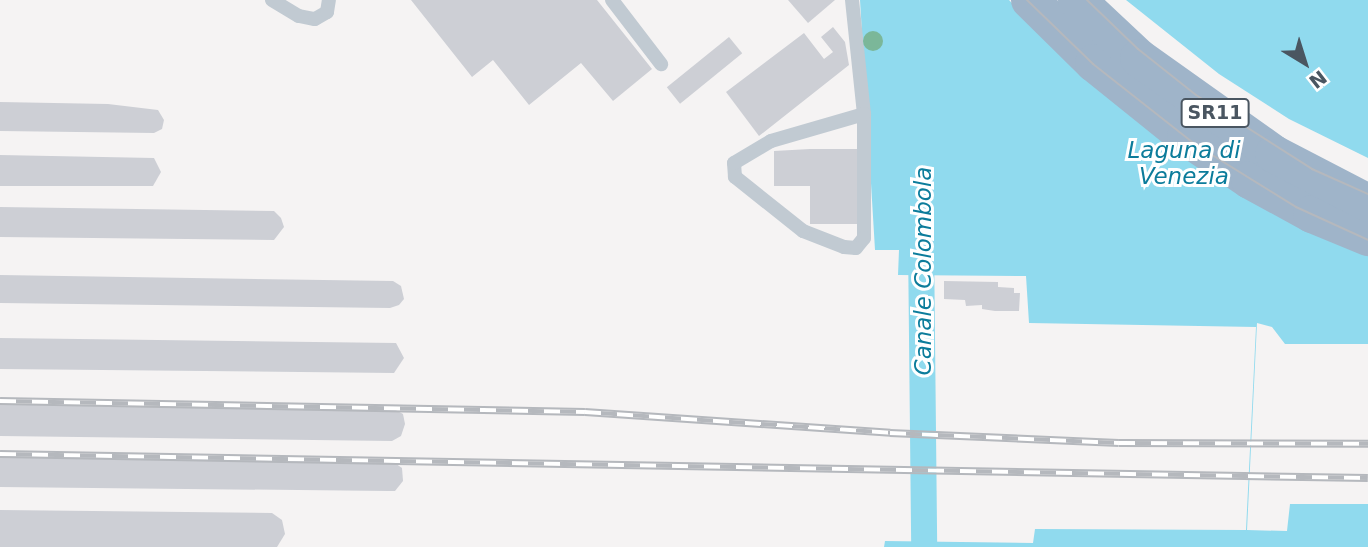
<!DOCTYPE html>
<style>
body{margin:0}
#map{position:relative;width:1368px;height:547px;overflow:hidden;background:#f5f3f3;font-family:"DejaVu Sans",sans-serif}
div>[style]{position:absolute}
.water>*{inset:0;background:#90daee}
.pier>*{inset:0;background:#f5f3f3}
.canal>*{height:26px;margin:-13px;padding:0 13px;transform-origin:13px;border-radius:13px;background:#90daee}
.building>*{inset:0;background:#cdcfd5;transform-origin:0 0}
.service>*{height:14px;margin:-7px;padding:0 7px;transform-origin:7px;border-radius:7px;background:#c1cad2}
.trunk>*{height:38px;margin:-19px;padding:0 19px;transform-origin:19px;border-radius:19px;background:#9fb4c9}
.tram>*{height:2px;margin:-1px;padding:0 1px;transform-origin:1px;border-radius:1px;background:#b5b8bd}
.rail>*{height:8px;margin-top:-4px;transform-origin:0;background:repeating-linear-gradient(90deg,#fff 0 16px,#b5b8bd 0 32px);box-sizing:border-box;border-block:2px solid #b5b8bd}
.trees>*{width:20px;height:20px;margin:-10px;border-radius:50%;background:#7bb799}
span{translate:-50% -50%;white-space:nowrap;text-align:center;line-height:1.15;-webkit-text-stroke:6px #fff;paint-order:stroke}
.shield-label span{padding:2px 5px;background:#fff;border:2px solid;border-radius:5px;-webkit-text-stroke-width:0}
.shield-label{font-size:19px;color:#4a5661;font-weight:700}
.water-label{font-size:23px;color:#0c7c9b;font-style:italic}
.north{position:absolute;left:1270px;top:28px;width:70px;height:70px;-webkit-text-stroke:5px #fff;paint-order:stroke;rotate:142deg;font-size:19px;font-weight:700;line-height:28px;text-align:center;color:#4a5661}
.north::after{content:'';display:block;margin:auto;width:24px;height:32px;background:#4a5661;clip-path:polygon(50% 0,100% 100%,50% 72%,0 100%)}
</style>
<div id="map">
<div class="water">
<div style="clip-path:polygon(860px 0,1368px 0,1368px 547px,884px 547px,885px 541px,1033px 543px,1035px 529px,1246px 530px,1256px 327px,1029px 323px,1026px 276px,898px 275px,899px 250px,875px 250px)"></div>
</div>
<div class="pier">
<div style="clip-path:polygon(1009px 0,1126px 0,1219px 74px,1289px 119px,1368px 158px,1368px 253px,1029px 21px)"></div>
<div style="clip-path:polygon(1257px 323px,1272px 327px,1285px 344px,1368px 344px,1368px 504px,1290px 504px,1287px 531px,1247px 530px)"></div>
</div>
<div class="canal">
<div style="left:921px;top:241px;width:306px;rotate:89.4deg"></div>
</div>
<div class="building">
<div style="clip-path:polygon(411px 0,597px 0,652px 69px,613px 101px,581px 63px,529px 105px,493px 60px,472px 77px)"></div>
<div style="clip-path:polygon(788px 0,835px 0,808px 23px)"></div>
<div style="clip-path:polygon(833px 27px,845px 42px,849px 65px,759px 136px,726px 92px,804px 33px,824px 59px,833px 52px,821px 37px)"></div>
<div style="left:729px;top:37px;width:21px;height:80px;rotate:51deg"></div>
<div style="clip-path:polygon(0 102px,108px 104px,158px 110px,164px 120px,162px 129px,154px 133px,0 131px)"></div>
<div style="clip-path:polygon(810px 149px,858px 149px,858px 224px,810px 224px,810px 186px,774px 186px,774px 151px)"></div>
<div style="clip-path:polygon(0 155px,154px 158px,161px 172px,153px 186px,0 186px)"></div>
<div style="clip-path:polygon(0 207px,274px 211px,281px 218px,284px 227px,274px 240px,0 237px)"></div>
<div style="clip-path:polygon(0 275px,393px 281px,401px 286px,404px 299px,399px 305px,390px 308px,0 303px)"></div>
<div style="clip-path:polygon(944px 281px,998px 282px,998px 287px,1014px 288px,1014px 293px,1020px 293px,1019px 311px,995px 311px,982px 309px,982px 305px,966px 306px,965px 300px,944px 299px)"></div>
<div style="clip-path:polygon(0 338px,396px 343px,404px 358px,394px 373px,0 369px)"></div>
<div style="clip-path:polygon(0 404px,394px 409px,403px 414px,405px 424px,401px 436px,392px 441px,0 436px)"></div>
<div style="clip-path:polygon(0 456px,392px 461px,402px 468px,403px 481px,395px 491px,388px 491px,0 487px)"></div>
<div style="clip-path:polygon(0 510px,272px 513px,282px 520px,285px 534px,277px 547px,0 547px)"></div>
</div>
<div class="service">
<div style="left:272px;top:0;width:31px;rotate:31deg"></div>
<div style="left:299px;top:16px;width:16px;rotate:11deg"></div>
<div style="left:315px;top:19px;width:14px;rotate:-30deg"></div>
<div style="left:327px;top:12px;width:12px;rotate:-81deg"></div>
<div style="left:612px;top:0;width:81px;rotate:52.6deg"></div>
<div style="left:852px;top:0;width:115px;rotate:84deg"></div>
<div style="left:864px;top:114px;width:124px;rotate:90deg"></div>
<div style="left:864px;top:238px;width:13px;rotate:129deg"></div>
<div style="left:856px;top:248px;width:12px;rotate:-175deg"></div>
<div style="left:844px;top:247px;width:44px;rotate:-158.7deg"></div>
<div style="left:803px;top:231px;width:87px;rotate:-141.5deg"></div>
<div style="left:735px;top:177px;width:14px;rotate:-94deg"></div>
<div style="left:734px;top:163px;width:43px;rotate:-30.7deg"></div>
<div style="left:771px;top:141px;width:97px;rotate:-16.2deg"></div>
</div>
<div class="trunk">
<div style="left:1030px;top:0;width:90px;rotate:44.5deg"></div>
<div style="left:1094px;top:63px;width:118px;rotate:38.8deg"></div>
<div style="left:1186px;top:137px;width:77px;rotate:33.9deg"></div>
<div style="left:1250px;top:180px;width:71px;rotate:28.7deg"></div>
<div style="left:1312px;top:214px;width:61px;rotate:22.3deg"></div>
<div style="left:1077px;top:0;width:85px;rotate:43.1deg"></div>
<div style="left:1139px;top:58px;width:166px;rotate:35.4deg"></div>
<div style="left:1274px;top:154px;width:106px;rotate:27.5deg"></div>
</div>
<div class="tram">
<div style="left:1027px;top:0;width:92px;rotate:44.1deg"></div>
<div style="left:1093px;top:64px;width:131px;rotate:38.2deg"></div>
<div style="left:1196px;top:145px;width:118px;rotate:31.8deg"></div>
<div style="left:1296px;top:207px;width:79px;rotate:24.6deg"></div>
<div style="left:1087px;top:0;width:71px;rotate:43.9deg"></div>
<div style="left:1138px;top:49px;width:74px;rotate:38.4deg"></div>
<div style="left:1196px;top:95px;width:138px;rotate:32.5deg"></div>
<div style="left:1312px;top:169px;width:61px;rotate:24.1deg"></div>
</div>
<div class="rail">
<div style="left:0;top:401px;width:585px;rotate:1.08deg"></div>
<div style="left:585px;top:412px;width:306px;rotate:3.9deg"></div>
<div style="left:890px;top:433px;width:229px;rotate:2.5deg"></div>
<div style="left:1119px;top:443px;width:249px;rotate:0.2deg"></div>
<div style="left:0;top:454px;width:1368px;rotate:1.01deg"></div>
</div>
<div class="trees">
<div style="left:873px;top:41px"></div>
</div>
<div class="shield-label">
<span style="left:1215px;top:113px">SR11</span>
</div>
<div class="water-label">
<span style="left:1184px;top:163px">Laguna di<br>Venezia</span>
<span style="left:923px;top:271px;rotate:-90deg">Canale Colombola</span>
</div>
<div class="north">N</div>
</div>
